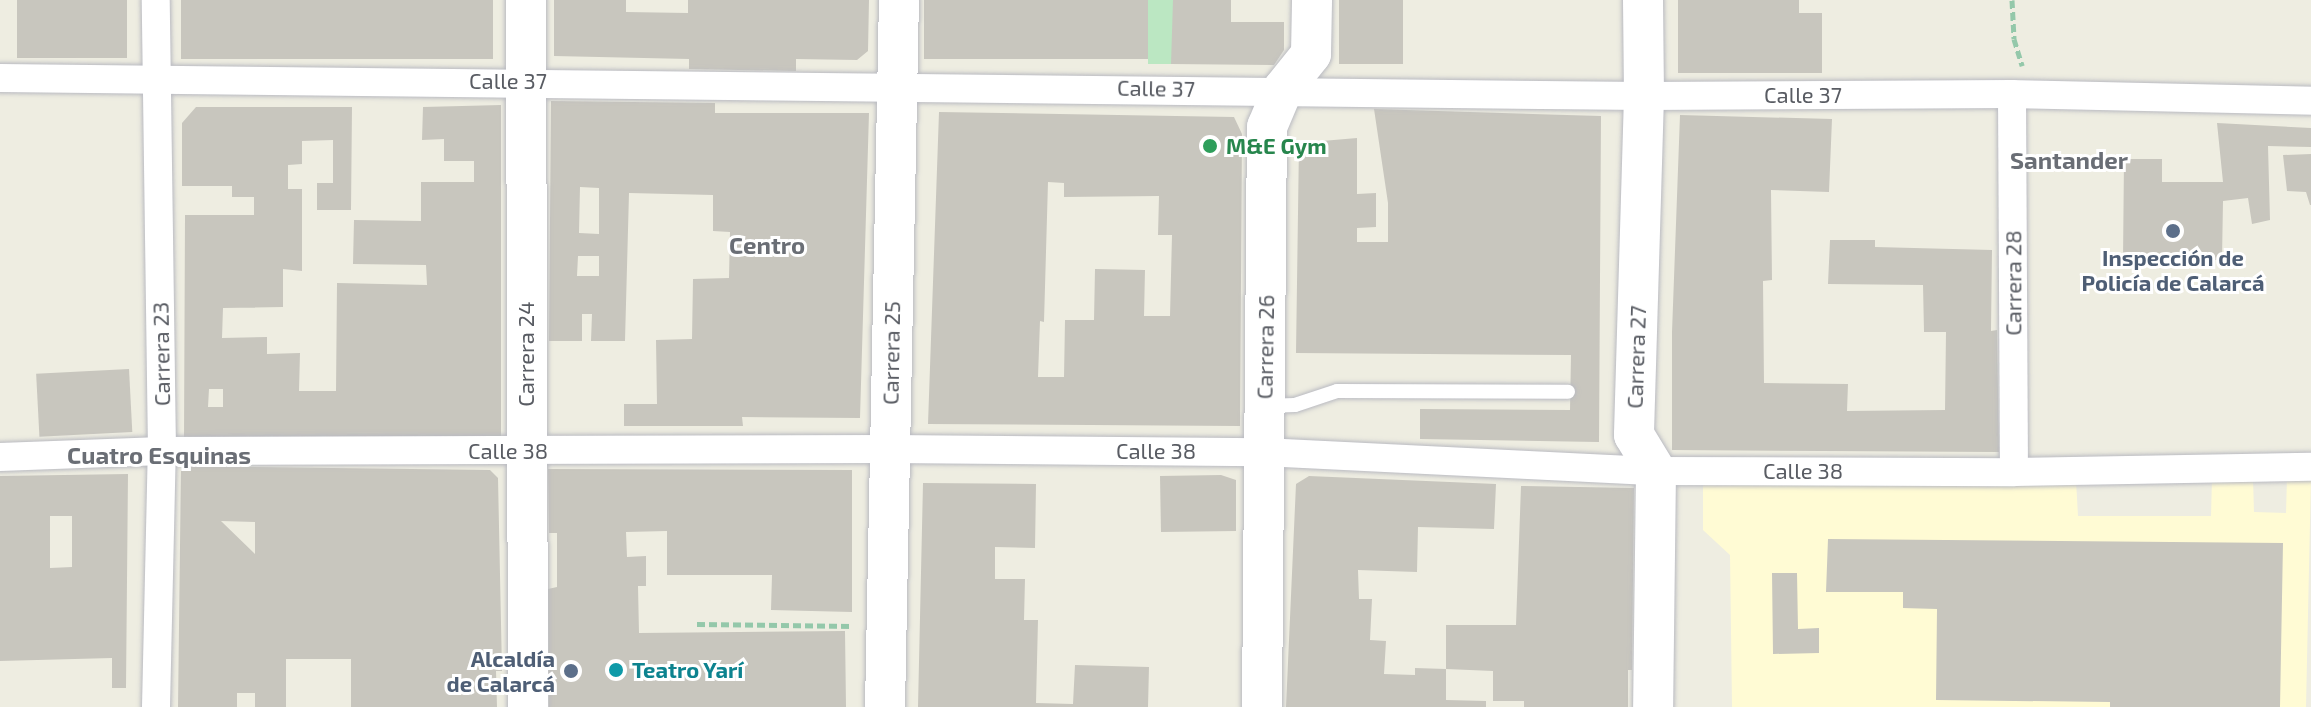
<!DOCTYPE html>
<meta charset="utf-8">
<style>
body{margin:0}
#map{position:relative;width:2311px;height:707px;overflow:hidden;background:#eeede1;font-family:"Exo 2",sans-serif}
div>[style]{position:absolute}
.commercial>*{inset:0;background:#fffbd4}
.green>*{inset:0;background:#bbe7c2;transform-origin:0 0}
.building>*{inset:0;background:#c8c6be;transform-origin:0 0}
.path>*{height:5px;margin-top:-2.5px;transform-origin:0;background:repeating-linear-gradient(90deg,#94c8aa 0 8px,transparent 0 12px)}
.roads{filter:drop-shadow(0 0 2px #b9bac1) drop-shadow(0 0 2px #b9bac1)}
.lane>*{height:14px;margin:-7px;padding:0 7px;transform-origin:7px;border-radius:7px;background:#fff}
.street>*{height:28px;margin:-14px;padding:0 14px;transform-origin:14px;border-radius:14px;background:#fff}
.secondary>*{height:40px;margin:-20px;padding:0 20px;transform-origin:20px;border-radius:20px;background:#fff}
.dots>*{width:22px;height:22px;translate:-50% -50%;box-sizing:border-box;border:4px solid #fff;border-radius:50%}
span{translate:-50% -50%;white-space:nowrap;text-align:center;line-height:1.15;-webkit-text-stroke:6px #fff;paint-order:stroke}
.street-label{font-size:22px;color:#595c63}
.leisure-label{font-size:22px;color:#27864d;font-weight:700}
.left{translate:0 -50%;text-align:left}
.service-label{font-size:22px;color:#4e5e75;font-weight:700}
.right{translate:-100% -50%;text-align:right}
.culture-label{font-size:22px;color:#0d838f;font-weight:700}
.neighbourhood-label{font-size:24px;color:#6a6e75;font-weight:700}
</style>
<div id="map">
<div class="commercial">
<div style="clip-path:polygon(2311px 476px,2306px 707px,1732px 707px,1730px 555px,1703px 530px,1703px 482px,2076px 480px,2078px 516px,2211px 516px,2212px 478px,2253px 478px,2254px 512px,2286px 513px,2287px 477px)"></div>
</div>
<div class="green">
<div style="left:1148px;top:0;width:25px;height:64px"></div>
</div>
<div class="building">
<div style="left:17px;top:0;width:110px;height:58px"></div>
<div style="left:181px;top:0;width:312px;height:59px"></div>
<div style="clip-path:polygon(554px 0,626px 0,626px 12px,688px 13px,688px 0,869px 0,868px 51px,857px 60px,796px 59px,796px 71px,689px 69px,689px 59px,554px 56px)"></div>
<div style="left:924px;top:0;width:224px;height:59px"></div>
<div style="clip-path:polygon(1173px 0,1231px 0,1231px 22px,1284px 22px,1284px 50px,1274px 65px,1171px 64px)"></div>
<div style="left:1339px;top:0;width:64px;height:64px"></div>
<div style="clip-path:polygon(1678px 0,1799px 0,1799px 13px,1822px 13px,1822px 73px,1678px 73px)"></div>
<div style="clip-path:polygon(evenodd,551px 101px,715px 103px,715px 113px,869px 113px,860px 418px,742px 417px,743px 426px,624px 426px,624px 404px,657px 404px,656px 340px,692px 339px,693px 279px,729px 278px,730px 232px,713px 231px,713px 195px,629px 193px,625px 341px,591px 341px,592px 314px,582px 314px,582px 341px,549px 341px,551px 101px,580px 187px,599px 188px,599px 234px,579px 233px,580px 187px,551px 101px,578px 256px,599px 256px,599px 276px,577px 276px,578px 256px)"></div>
<div style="clip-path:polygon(evenodd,501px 105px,501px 440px,184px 438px,185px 215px,254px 215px,254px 197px,232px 197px,232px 186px,182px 186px,182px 123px,196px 107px,352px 107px,351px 210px,317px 210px,317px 183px,333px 183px,333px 140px,302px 141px,302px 164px,288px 165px,288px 189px,302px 189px,302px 271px,283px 269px,283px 307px,223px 308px,222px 338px,267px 337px,267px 354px,300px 353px,299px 391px,336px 391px,337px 283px,427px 285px,426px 265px,353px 264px,354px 220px,421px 221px,421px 182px,474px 182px,474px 161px,444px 161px,444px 139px,422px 140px,423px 107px,501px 105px,209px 389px,223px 389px,223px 407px,208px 407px,209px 389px)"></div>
<div style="clip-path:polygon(1374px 109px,1601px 116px,1599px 442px,1420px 439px,1420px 409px,1570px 410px,1571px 355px,1296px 353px,1299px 143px,1357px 138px,1357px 194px,1376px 193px,1376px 227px,1357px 228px,1357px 242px,1388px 242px,1388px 203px)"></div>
<div style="clip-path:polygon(evenodd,939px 112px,1234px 117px,1242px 134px,1240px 426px,928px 424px,939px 112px,1048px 182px,1064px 183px,1064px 197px,1159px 196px,1158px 235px,1172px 235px,1170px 316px,1144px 316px,1145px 270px,1095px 269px,1094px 320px,1065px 320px,1064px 377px,1038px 377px,1040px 321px,1044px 322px,1048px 182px)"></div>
<div style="clip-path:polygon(1680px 115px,1832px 119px,1829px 192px,1771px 190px,1772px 280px,1763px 281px,1764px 383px,1848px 384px,1847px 411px,1945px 410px,1946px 332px,1924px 332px,1923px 285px,1828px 284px,1830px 240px,1875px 240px,1875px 247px,1992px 250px,1991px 331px,1997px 330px,1999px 452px,1672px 450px,1672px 332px)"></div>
<div style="clip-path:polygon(2217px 123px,2311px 128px,2311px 147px,2268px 146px,2270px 220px,2252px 224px,2248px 198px,2223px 201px,2222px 260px,2123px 260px,2124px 159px,2162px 159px,2162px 182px,2223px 182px)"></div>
<div style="clip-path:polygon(2311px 154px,2311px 205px,2310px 205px,2306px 192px,2287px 191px,2283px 155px)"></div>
<div style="left:129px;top:369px;width:63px;height:93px;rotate:87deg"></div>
<div style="clip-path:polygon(evenodd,181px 466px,490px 470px,498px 478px,502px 671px,496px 671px,497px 707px,351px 707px,351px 659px,286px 659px,286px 707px,255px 707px,255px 693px,237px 693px,237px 707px,178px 707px,181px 466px,221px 521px,255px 522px,255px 554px,221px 521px)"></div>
<div style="clip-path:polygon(548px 469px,852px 470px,852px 612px,771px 610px,772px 575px,667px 575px,667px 531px,626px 532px,627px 557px,646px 556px,646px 586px,638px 586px,639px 633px,845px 631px,846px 707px,549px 707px,548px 589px,557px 587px,557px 533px,549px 533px)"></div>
<div style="clip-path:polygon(evenodd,128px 474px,126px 688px,112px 688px,112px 658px,0 661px,0 476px,128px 474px,50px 516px,72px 516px,72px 567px,50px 568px,50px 516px)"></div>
<div style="clip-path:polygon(1221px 475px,1236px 480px,1236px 531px,1161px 532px,1160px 476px)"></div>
<div style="clip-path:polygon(1309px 476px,1496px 484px,1494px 529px,1418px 527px,1417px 572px,1358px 570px,1359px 599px,1372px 599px,1370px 640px,1386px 641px,1384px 674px,1415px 675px,1415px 668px,1446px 669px,1446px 625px,1516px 625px,1521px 486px,1634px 488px,1632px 670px,1628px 670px,1628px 707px,1524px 707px,1524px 701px,1493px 701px,1493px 671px,1446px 669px,1446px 700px,1486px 701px,1486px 707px,1286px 707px,1296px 484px)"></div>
<div style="clip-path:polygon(923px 483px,1036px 484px,1035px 548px,995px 547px,995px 579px,1025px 579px,1024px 620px,1038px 620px,1036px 703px,1073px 704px,1075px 665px,1149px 667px,1148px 707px,918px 707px)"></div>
<div style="clip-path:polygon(1828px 539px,2283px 543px,2280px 707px,2110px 707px,2110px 702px,1936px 700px,1937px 609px,1903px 608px,1903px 592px,1826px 592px)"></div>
<div style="clip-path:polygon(1772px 573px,1797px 573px,1798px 629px,1819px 628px,1819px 653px,1773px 654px)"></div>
</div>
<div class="path">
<div style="left:2012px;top:0;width:39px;rotate:87deg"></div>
<div style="left:2014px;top:39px;width:28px;rotate:73deg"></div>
<div style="left:697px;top:624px;width:155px;rotate:0.7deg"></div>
</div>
<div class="roads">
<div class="lane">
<div style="left:1265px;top:406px;width:30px;rotate:-2deg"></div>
<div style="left:1295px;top:405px;width:44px;rotate:-18.4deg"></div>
<div style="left:1337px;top:391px;width:231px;rotate:0.2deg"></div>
</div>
<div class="street">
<div style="left:0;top:78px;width:1644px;rotate:0.63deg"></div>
<div style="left:1644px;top:96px;width:368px;rotate:-0.3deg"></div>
<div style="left:2012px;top:94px;width:299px;rotate:1.3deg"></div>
<div style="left:2012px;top:94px;width:378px;rotate:89.7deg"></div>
<div style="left:0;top:457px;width:162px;rotate:-2.1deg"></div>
<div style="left:162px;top:451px;width:727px;rotate:-0.16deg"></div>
<div style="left:889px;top:449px;width:374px;rotate:0.5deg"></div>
<div style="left:1263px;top:452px;width:393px;rotate:2.8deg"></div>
<div style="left:1656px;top:471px;width:358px;rotate:0.2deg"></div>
<div style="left:2014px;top:472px;width:297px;rotate:-1deg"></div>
<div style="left:156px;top:707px;width:256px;rotate:-88.7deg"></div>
<div style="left:162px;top:451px;width:451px;rotate:-90.8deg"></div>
</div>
<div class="secondary">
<div style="left:526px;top:0;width:707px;rotate:89.84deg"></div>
<div style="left:1643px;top:0;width:96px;rotate:89.4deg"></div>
<div style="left:1644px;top:96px;width:339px;rotate:91.7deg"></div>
<div style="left:1634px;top:435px;width:42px;rotate:58.6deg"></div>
<div style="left:1656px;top:471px;width:236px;rotate:90.7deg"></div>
<div style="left:885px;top:707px;width:707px;rotate:-88.87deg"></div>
<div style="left:1262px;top:707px;width:580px;rotate:-89.51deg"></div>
<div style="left:1267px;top:127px;width:41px;rotate:-67.2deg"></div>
<div style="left:1283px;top:89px;width:45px;rotate:-51.3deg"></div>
<div style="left:1311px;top:54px;width:54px;rotate:-88.9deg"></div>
</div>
</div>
<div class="dots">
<div style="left:1210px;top:146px;background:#2e9e5b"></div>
<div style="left:2173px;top:231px;background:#5c6f8a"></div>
<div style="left:616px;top:670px;background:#0f9aa8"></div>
<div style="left:571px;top:671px;background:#5c6f8a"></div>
</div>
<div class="street-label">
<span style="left:508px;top:81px">Calle 37</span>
<span style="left:1156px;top:88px;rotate:1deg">Calle 37</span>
<span style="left:1803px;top:95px">Calle 37</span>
<span style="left:2013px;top:283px;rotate:-90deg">Carrera 28</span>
<span style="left:1265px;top:347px;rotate:-89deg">Carrera 26</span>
<span style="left:891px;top:353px;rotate:-89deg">Carrera 25</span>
<span style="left:161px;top:354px;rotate:-91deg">Carrera 23</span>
<span style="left:526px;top:354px;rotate:-90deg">Carrera 24</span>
<span style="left:1636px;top:357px;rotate:-88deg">Carrera 27</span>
<span style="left:508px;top:451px">Calle 38</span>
<span style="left:1156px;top:451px">Calle 38</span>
<span style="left:1803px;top:471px">Calle 38</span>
</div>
<div class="leisure-label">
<span class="left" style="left:1226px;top:146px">M&amp;E Gym</span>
</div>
<div class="service-label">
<span style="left:2173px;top:270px">Inspección de<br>Policía de Calarcá</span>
<span class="right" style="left:555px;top:671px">Alcaldía<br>de Calarcá</span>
</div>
<div class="culture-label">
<span class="left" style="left:632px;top:670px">Teatro Yarí</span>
</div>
<div class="neighbourhood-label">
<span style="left:2069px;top:160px">Santander</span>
<span style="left:767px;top:245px">Centro</span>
<span style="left:159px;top:455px">Cuatro Esquinas</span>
</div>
</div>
